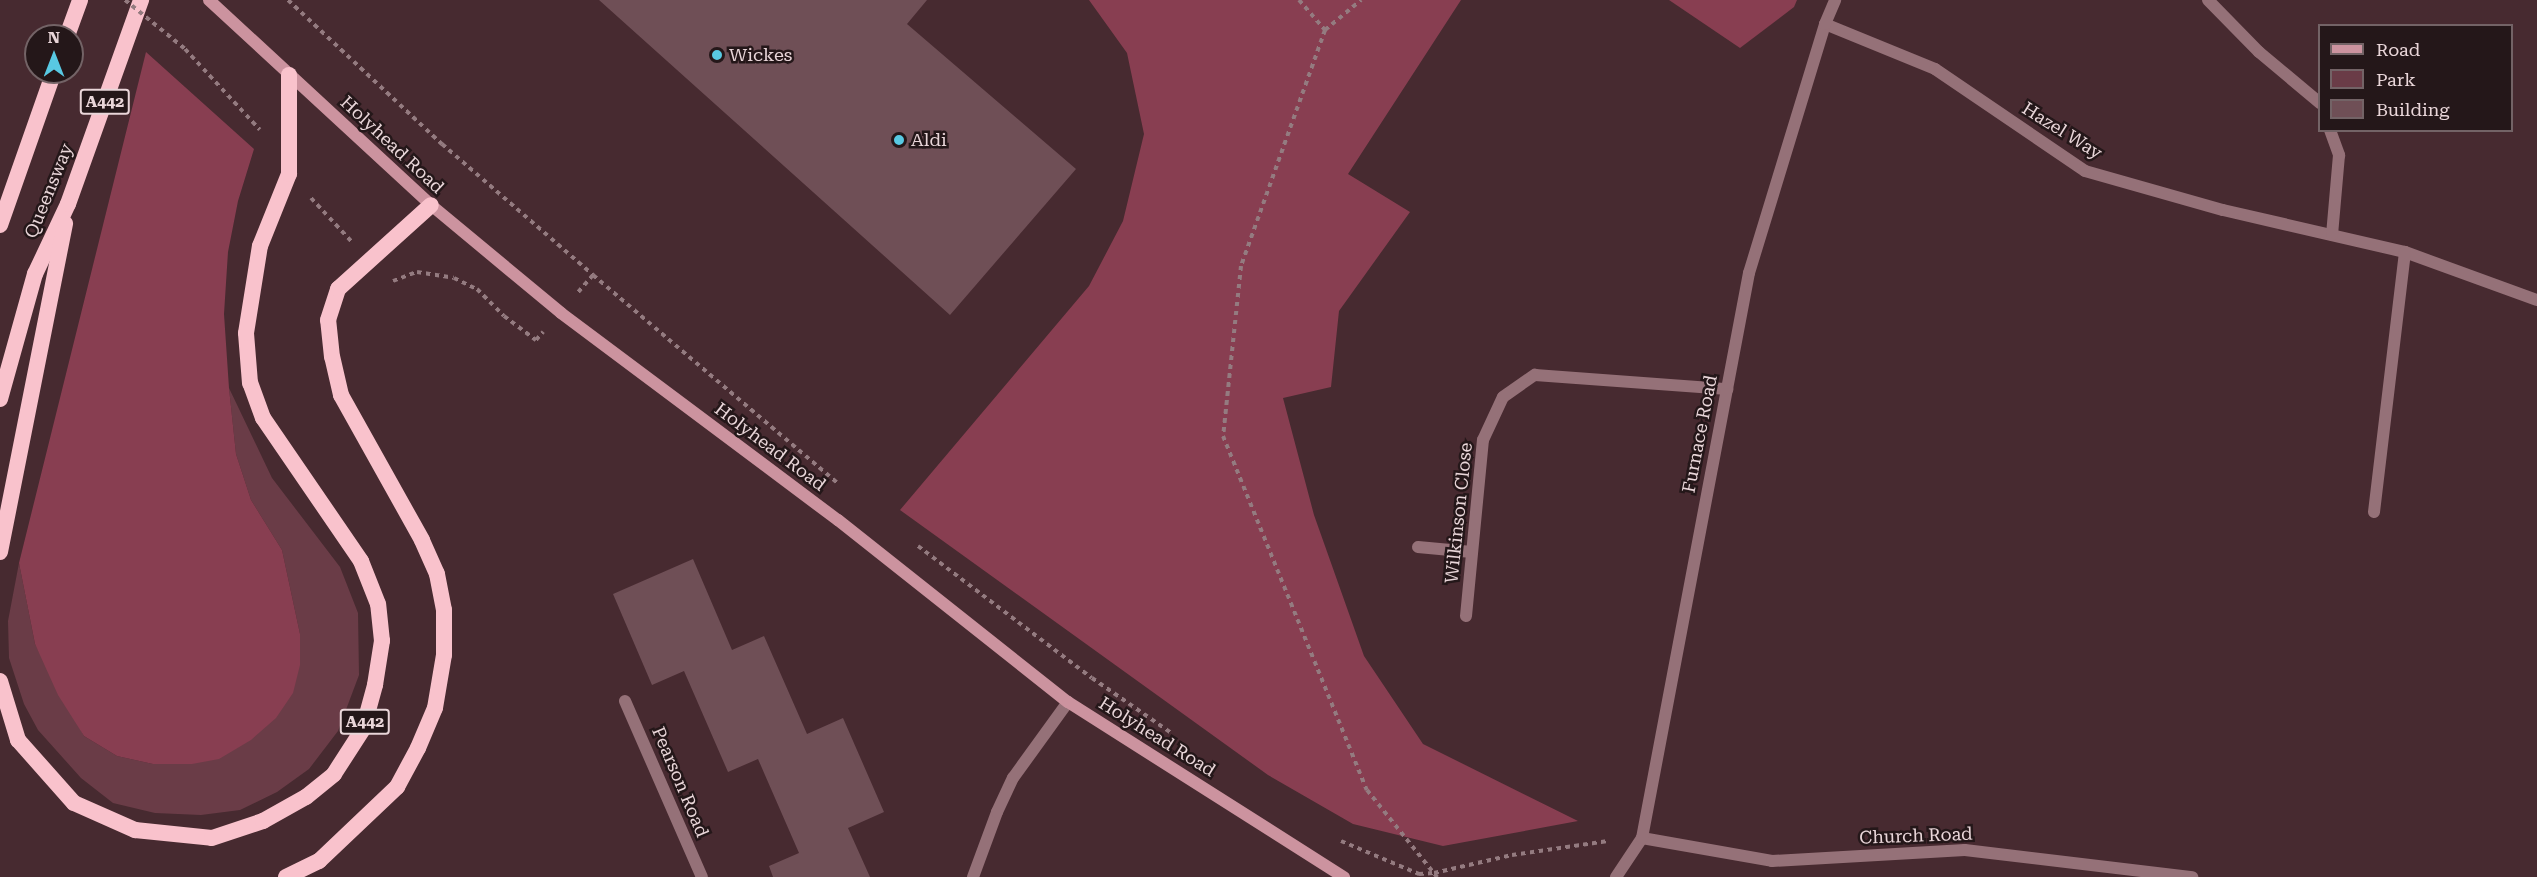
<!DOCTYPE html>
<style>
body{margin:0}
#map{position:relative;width:2537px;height:877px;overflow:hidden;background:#472a30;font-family:"Roboto Serif",serif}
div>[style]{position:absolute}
.green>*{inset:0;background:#6a3c47}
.forest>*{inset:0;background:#883e51}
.building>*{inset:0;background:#6f4f56}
.path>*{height:4px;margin-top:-2px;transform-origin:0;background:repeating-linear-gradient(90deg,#947b80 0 4.5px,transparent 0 9px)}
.service>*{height:12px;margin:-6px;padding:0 6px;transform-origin:6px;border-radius:6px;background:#957178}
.minor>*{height:12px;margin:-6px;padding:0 6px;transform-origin:6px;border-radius:6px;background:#957178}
.tertiary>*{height:12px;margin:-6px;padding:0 6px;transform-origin:6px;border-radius:6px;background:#957178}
.secondary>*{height:12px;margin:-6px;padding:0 6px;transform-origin:6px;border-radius:6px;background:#cc939f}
.trunk>*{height:16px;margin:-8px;padding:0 8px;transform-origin:8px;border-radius:8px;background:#f9c2cc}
.path-bridge>*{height:4px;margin-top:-2px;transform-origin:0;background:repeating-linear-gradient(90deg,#947b80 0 4.5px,transparent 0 9px)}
.dots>*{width:16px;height:16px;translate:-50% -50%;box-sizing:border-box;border:3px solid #241719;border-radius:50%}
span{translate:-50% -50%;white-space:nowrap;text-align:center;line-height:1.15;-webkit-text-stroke:5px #241719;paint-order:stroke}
.shield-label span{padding:2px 4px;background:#241719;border:2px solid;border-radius:4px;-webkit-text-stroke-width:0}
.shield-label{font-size:16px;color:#e9d6d9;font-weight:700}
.poi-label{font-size:18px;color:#e9d6d9}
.left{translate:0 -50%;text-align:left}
.street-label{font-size:18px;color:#e9d6d9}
.legend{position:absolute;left:2318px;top:24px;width:195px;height:108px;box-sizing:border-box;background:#241719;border:2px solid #736366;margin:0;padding:8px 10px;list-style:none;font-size:18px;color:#e9d6d9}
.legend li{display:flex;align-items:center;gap:12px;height:30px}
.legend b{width:30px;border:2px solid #736366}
.north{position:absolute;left:24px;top:24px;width:60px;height:60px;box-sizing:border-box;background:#241719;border:2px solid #736366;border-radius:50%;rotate:0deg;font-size:16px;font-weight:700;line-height:24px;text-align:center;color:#e9d6d9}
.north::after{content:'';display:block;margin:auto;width:21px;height:27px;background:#58c9e3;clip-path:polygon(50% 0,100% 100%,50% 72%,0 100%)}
</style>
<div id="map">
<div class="green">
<div style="clip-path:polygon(229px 388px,272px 478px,340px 567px,358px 613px,359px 675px,338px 731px,309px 769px,277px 792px,240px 810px,201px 815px,155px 813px,113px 803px,81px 778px,38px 730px,24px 704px,9px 658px,8px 621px,19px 563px,35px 644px,84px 736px,117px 756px,153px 764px,300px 634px,282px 550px,251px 500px,236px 454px)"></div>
</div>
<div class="forest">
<div style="clip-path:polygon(1089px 0,1461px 0,1348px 174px,1410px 212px,1339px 311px,1331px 387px,1283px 398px,1314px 515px,1364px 656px,1423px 744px,1578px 821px,1443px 846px,1353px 824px,1268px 775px,900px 510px,1089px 286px,1123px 221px,1144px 134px,1127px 53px)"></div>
<div style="clip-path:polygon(1669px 0,1797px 0,1794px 7px,1740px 48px)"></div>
<div style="clip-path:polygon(146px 52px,254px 149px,238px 201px,228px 252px,224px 314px,229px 388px,236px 454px,251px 500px,282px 550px,300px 634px,300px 665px,293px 693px,276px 718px,251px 740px,219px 759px,192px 764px,153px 764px,117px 756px,84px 736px,58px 695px,35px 644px,19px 563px)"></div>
</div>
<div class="building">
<div style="clip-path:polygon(599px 0,927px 0,907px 24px,1076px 169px,950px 315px)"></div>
<div style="clip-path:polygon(693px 559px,732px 650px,764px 636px,807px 734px,843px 718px,884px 812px,848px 828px,870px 877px,773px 877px,769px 866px,799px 853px,758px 759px,728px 772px,684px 671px,652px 685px,613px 594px)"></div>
</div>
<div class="path">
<div style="left:288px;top:0;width:211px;rotate:43.1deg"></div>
<div style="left:442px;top:144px;width:200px;rotate:40.9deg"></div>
<div style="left:593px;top:275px;width:23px;rotate:131deg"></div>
<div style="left:1299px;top:0;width:40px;rotate:49deg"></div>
<div style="left:1325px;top:30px;width:251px;rotate:109.6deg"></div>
<div style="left:1241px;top:266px;width:171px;rotate:96deg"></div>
<div style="left:1223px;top:436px;width:382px;rotate:67.9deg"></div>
<div style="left:1367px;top:790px;width:112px;rotate:51.2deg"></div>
<div style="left:1325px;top:30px;width:47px;rotate:-39.8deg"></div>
<div style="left:185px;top:49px;width:110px;rotate:47.2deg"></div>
<div style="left:311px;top:198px;width:59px;rotate:47.1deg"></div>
<div style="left:593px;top:275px;width:323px;rotate:40.4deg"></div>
<div style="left:393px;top:281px;width:26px;rotate:-21deg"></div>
<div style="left:417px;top:272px;width:37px;rotate:9deg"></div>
<div style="left:454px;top:278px;width:25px;rotate:26deg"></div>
<div style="left:477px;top:289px;width:38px;rotate:45deg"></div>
<div style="left:504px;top:316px;width:40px;rotate:37deg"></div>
<div style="left:536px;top:340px;width:11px;rotate:-49deg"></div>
<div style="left:918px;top:546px;width:218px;rotate:37.2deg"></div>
<div style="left:1092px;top:678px;width:98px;rotate:34.7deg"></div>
<div style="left:1341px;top:841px;width:85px;rotate:22.9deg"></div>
<div style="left:1419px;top:874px;width:15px;rotate:-4deg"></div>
<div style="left:1434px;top:873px;width:80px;rotate:-13deg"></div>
<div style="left:1512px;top:855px;width:97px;rotate:-8.3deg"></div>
</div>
<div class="service">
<div style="left:625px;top:701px;width:192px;rotate:66.4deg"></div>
</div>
<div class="minor">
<div style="left:2208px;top:0;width:73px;rotate:45.6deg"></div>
<div style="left:2259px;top:52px;width:80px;rotate:39.9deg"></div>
<div style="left:1825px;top:24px;width:119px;rotate:22.2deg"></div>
<div style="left:1935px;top:69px;width:181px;rotate:34.2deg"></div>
<div style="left:2085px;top:171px;width:143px;rotate:15.8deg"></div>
<div style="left:2223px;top:210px;width:187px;rotate:13deg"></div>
<div style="left:2405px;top:252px;width:140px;rotate:20deg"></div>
<div style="left:2330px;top:130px;width:27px;rotate:70deg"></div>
<div style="left:2339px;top:155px;width:80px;rotate:95deg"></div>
<div style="left:2374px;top:512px;width:262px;rotate:-83.2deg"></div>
<div style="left:1418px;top:547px;width:54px;rotate:5.3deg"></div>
<div style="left:1466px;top:616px;width:177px;rotate:-84.5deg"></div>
<div style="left:1483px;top:440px;width:47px;rotate:-65.1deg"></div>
<div style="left:1503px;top:397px;width:39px;rotate:-35deg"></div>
<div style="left:1535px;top:375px;width:193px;rotate:4.2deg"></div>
<div style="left:1642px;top:838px;width:132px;rotate:10deg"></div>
<div style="left:1772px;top:861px;width:193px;rotate:-3.3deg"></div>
<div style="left:1965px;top:850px;width:229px;rotate:6.8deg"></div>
<div style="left:973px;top:877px;width:69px;rotate:-69.7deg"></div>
<div style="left:997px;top:812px;width:38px;rotate:-65deg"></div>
<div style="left:1013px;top:778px;width:94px;rotate:-54.1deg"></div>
</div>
<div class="tertiary">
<div style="left:1616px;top:877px;width:47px;rotate:-56.3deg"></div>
<div style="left:1642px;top:838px;width:575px;rotate:-79.28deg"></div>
<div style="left:1749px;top:273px;width:260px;rotate:-73deg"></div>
<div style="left:1825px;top:24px;width:26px;rotate:-67deg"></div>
</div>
<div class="secondary">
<div style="left:209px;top:0;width:302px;rotate:42.7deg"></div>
<div style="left:431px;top:205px;width:169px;rotate:39.7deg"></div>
<div style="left:561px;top:313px;width:346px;rotate:36.8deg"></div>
<div style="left:838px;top:520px;width:293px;rotate:38.4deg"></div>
<div style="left:1068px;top:702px;width:327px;rotate:32.4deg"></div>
</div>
<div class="trunk">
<div style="left:67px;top:36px;width:38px;rotate:-70deg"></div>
<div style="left:0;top:225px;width:162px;rotate:-70.6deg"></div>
<div style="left:0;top:399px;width:130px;rotate:-74.4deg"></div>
<div style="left:35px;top:274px;width:77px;rotate:-64.8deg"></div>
<div style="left:68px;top:204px;width:217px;rotate:-70.3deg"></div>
<div style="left:0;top:552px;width:335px;rotate:-78.8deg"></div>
<div style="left:0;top:681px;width:62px;rotate:73deg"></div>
<div style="left:18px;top:740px;width:84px;rotate:48.4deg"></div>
<div style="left:74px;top:803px;width:67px;rotate:23.9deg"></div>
<div style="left:135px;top:830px;width:77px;rotate:5.9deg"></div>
<div style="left:212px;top:838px;width:54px;rotate:-18.4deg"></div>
<div style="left:263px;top:821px;width:49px;rotate:-29.2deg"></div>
<div style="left:306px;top:797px;width:36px;rotate:-39deg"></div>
<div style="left:334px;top:774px;width:54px;rotate:-57.2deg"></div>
<div style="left:363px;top:729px;width:46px;rotate:-74.7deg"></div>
<div style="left:375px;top:685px;width:45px;rotate:-81deg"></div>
<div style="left:382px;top:641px;width:37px;rotate:-96deg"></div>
<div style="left:378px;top:604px;width:46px;rotate:-111.6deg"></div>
<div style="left:361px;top:561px;width:173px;rotate:-124.4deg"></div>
<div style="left:263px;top:418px;width:37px;rotate:-110deg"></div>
<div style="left:250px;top:383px;width:50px;rotate:-94.6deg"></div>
<div style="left:246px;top:333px;width:88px;rotate:-80.9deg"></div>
<div style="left:260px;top:246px;width:78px;rotate:-68.1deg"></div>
<div style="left:289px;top:174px;width:99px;rotate:-90deg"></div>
<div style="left:286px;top:877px;width:37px;rotate:-26deg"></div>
<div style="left:319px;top:861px;width:108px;rotate:-43.5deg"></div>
<div style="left:397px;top:787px;width:44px;rotate:-61.7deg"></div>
<div style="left:418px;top:748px;width:43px;rotate:-67deg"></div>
<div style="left:435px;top:708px;width:54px;rotate:-80.4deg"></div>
<div style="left:444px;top:655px;width:45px;rotate:-90deg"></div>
<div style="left:444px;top:610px;width:37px;rotate:-101deg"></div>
<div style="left:437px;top:574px;width:37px;rotate:-114deg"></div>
<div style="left:422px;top:540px;width:166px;rotate:-119.2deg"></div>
<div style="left:341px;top:395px;width:39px;rotate:-103deg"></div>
<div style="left:332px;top:357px;width:37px;rotate:-96deg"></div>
<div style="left:328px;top:320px;width:33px;rotate:-72deg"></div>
<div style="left:338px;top:289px;width:125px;rotate:-42.1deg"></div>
</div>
<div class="path-bridge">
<div style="left:125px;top:0;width:77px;rotate:39.2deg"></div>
</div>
<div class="dots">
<div style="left:717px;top:55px;background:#58c9e3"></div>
<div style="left:899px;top:140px;background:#58c9e3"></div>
</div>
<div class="shield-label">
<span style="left:105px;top:102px">A442</span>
<span style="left:365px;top:722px">A442</span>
</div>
<div class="poi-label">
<span class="left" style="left:729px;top:55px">Wickes</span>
<span class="left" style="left:911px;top:140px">Aldi</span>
</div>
<div class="street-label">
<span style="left:2062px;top:131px;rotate:32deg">Hazel Way</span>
<span style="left:392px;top:145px;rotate:43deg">Holyhead Road</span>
<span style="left:49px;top:191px;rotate:-68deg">Queensway</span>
<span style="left:1700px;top:434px;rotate:-79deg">Furnace Road</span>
<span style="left:770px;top:447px;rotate:37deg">Holyhead Road</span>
<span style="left:1459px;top:513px;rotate:-84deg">Wilkinson Close</span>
<span style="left:1157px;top:737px;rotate:32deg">Holyhead Road</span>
<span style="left:680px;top:782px;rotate:67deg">Pearson Road</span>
<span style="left:1916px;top:836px;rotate:-2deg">Church Road</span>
</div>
<ul class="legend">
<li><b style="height:8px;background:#cc939f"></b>Road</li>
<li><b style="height:16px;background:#6a3c47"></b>Park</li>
<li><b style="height:16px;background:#6f4f56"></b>Building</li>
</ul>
<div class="north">N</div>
</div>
